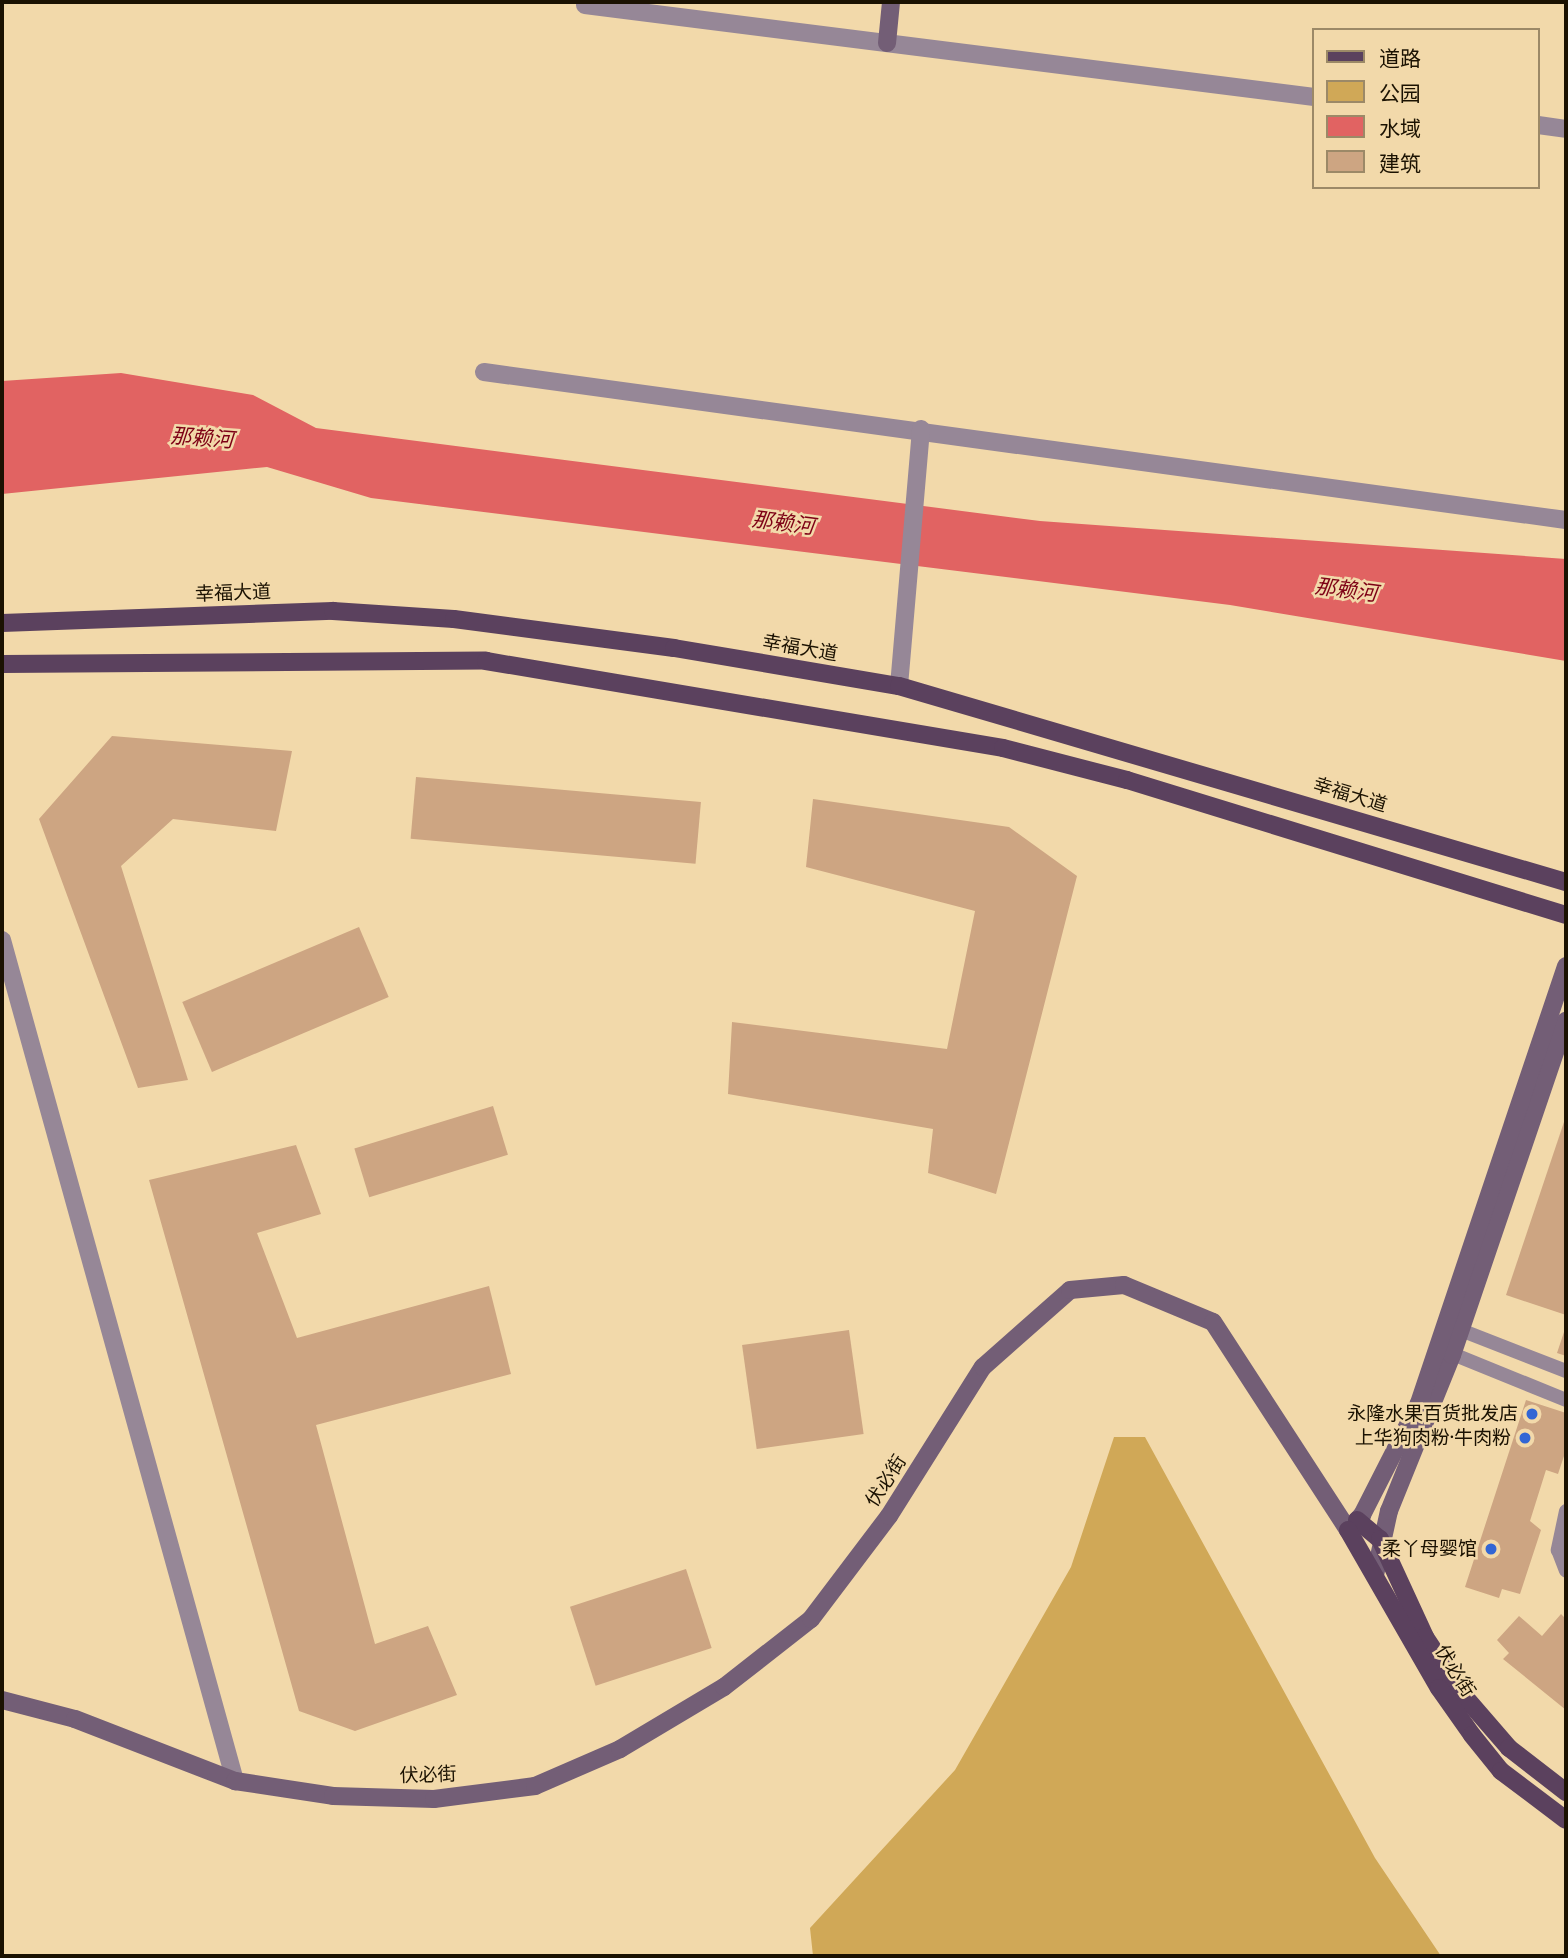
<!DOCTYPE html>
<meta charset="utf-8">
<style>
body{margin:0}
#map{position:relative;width:1568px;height:1958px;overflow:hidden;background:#f2d9aa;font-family:"Work Sans","Noto Sans SC",sans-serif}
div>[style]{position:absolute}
.green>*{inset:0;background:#d0a857}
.water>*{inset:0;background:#e16362}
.building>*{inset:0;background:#cda582;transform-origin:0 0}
.lane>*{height:14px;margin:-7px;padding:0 7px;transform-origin:7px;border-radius:7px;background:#968797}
.street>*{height:18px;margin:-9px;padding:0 9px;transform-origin:9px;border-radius:9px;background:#968797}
.secondary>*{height:18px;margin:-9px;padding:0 9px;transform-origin:9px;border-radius:9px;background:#735e76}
.primary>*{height:18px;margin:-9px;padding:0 9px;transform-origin:9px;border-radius:9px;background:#5b415e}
.dots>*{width:19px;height:19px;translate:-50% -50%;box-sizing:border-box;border:4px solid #f2d9aa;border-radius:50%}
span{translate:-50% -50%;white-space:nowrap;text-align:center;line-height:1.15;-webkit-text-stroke:5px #f2d9aa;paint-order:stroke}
.street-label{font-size:19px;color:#1b1202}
.poi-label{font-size:19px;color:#1b1202}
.right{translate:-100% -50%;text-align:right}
.water-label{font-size:21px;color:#7d0015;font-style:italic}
.frame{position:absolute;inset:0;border:4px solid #1b1202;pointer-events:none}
.legend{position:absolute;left:1312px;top:28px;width:228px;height:161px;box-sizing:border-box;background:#f2d9aa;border:2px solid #9c8967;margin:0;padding:9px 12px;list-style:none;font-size:21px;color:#1b1202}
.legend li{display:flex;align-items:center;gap:14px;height:35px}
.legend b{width:35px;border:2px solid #9c8967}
</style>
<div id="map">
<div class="green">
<div style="clip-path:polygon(1114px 1437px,1145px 1437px,1375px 1858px,1441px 1956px,813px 1956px,810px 1928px,955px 1770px,1071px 1567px)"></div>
</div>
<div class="water">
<div style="clip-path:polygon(121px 373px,253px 395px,316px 428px,1040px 521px,1566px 559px,1566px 661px,1230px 605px,371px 498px,267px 467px,2px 494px,2px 381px)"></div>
</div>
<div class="building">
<div style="clip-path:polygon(112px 736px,292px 751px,276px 831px,173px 819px,121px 866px,188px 1080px,138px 1088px,39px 819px)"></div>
<div style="left:416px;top:777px;width:286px;height:62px;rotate:5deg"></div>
<div style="clip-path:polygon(813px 799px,1009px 827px,1077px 876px,996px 1194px,928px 1173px,933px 1129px,728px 1094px,732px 1022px,947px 1049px,975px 911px,806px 867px)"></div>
<div style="left:359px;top:927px;width:76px;height:192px;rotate:67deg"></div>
<div style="left:493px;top:1106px;width:51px;height:145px;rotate:73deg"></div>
<div style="clip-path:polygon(1566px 1116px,1566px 1315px,1506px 1295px)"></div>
<div style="clip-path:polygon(296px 1145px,321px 1214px,257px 1233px,297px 1338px,489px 1286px,511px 1374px,316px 1425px,375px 1644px,428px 1626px,457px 1695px,355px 1731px,299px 1711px,149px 1180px)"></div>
<div style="clip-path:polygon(1566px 1326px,1566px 1356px,1557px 1353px)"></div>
<div style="left:849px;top:1330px;width:105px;height:108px;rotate:82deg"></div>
<div style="clip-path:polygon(1526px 1400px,1566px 1413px,1566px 1450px,1558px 1474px,1546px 1470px,1530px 1521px,1541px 1530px,1520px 1594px,1502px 1589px,1499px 1598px,1465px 1587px)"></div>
<div style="left:686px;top:1569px;width:83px;height:122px;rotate:72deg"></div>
<div style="clip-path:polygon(1561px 1614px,1566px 1619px,1566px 1710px,1503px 1659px,1509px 1653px,1497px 1640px,1519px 1616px,1542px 1636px)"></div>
</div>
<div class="lane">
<div style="left:1453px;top:1327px;width:121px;rotate:21.3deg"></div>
<div style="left:1443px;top:1350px;width:133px;rotate:22.1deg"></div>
<div style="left:1566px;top:1511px;width:40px;rotate:102deg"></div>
<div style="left:1558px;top:1550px;width:22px;rotate:69deg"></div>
</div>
<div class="street">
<div style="left:585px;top:5px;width:735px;rotate:7.19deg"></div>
<div style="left:1538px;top:125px;width:28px;rotate:8deg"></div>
<div style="left:484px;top:372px;width:1092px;rotate:7.79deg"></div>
<div style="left:899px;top:686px;width:258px;rotate:-85.1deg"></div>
<div style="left:2px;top:940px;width:873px;rotate:74.51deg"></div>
</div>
<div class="secondary">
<div style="left:887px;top:43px;width:41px;rotate:-84.4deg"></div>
<div style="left:1375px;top:1575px;width:66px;rotate:-77.7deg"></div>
<div style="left:1389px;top:1511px;width:168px;rotate:-68deg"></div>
<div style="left:1452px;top:1355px;width:353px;rotate:-71.2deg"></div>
<div style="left:2px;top:1700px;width:75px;rotate:14.6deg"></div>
<div style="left:75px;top:1719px;width:172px;rotate:21.2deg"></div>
<div style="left:235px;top:1781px;width:99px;rotate:8.7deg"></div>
<div style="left:333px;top:1796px;width:101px;rotate:1.7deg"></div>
<div style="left:434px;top:1799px;width:102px;rotate:-7.3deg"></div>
<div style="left:535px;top:1786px;width:93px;rotate:-23.5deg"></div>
<div style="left:620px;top:1749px;width:121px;rotate:-30.8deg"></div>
<div style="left:724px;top:1687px;width:110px;rotate:-38deg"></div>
<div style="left:811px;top:1619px;width:129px;rotate:-52.9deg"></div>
<div style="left:889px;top:1516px;width:176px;rotate:-57.8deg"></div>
<div style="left:983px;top:1367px;width:116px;rotate:-41.5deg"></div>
<div style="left:1070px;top:1290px;width:54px;rotate:-5.3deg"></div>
<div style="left:1124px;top:1285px;width:96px;rotate:22.6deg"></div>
<div style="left:1213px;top:1322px;width:248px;rotate:57deg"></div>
<div style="left:1348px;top:1530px;width:21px;rotate:-47deg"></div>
<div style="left:1362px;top:1515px;width:126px;rotate:-63deg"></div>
<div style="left:1419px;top:1403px;width:461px;rotate:-71.4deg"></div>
</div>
<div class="primary">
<div style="left:2px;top:623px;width:331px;rotate:-2.1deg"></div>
<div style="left:333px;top:611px;width:121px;rotate:3.8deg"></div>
<div style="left:454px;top:619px;width:222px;rotate:7.5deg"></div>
<div style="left:674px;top:648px;width:228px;rotate:9.6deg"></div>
<div style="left:899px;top:686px;width:695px;rotate:16.38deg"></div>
<div style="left:2px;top:664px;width:484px;rotate:-0.4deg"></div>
<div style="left:486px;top:661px;width:524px;rotate:9.55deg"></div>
<div style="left:1003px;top:748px;width:128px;rotate:14.5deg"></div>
<div style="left:1127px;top:780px;width:459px;rotate:17.1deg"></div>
<div style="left:1357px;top:1520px;width:30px;rotate:40deg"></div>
<div style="left:1380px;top:1539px;width:108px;rotate:65.3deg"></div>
<div style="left:1425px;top:1637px;width:71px;rotate:56.5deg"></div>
<div style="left:1464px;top:1696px;width:69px;rotate:49.1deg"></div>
<div style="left:1509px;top:1748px;width:72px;rotate:37.7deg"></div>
<div style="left:1348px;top:1530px;width:182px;rotate:60.1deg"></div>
<div style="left:1439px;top:1688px;width:57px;rotate:54.9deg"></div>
<div style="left:1472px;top:1735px;width:46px;rotate:51.1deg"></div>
<div style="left:1501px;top:1771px;width:81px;rotate:37deg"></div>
</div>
<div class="dots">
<div style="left:1532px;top:1414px;background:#3266d4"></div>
<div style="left:1525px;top:1438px;background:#3266d4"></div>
<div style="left:1491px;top:1549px;background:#3266d4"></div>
</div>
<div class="street-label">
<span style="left:233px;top:593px;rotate:-2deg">幸福大道</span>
<span style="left:800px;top:648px;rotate:10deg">幸福大道</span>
<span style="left:1350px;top:795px;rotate:17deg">幸福大道</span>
<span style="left:886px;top:1481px;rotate:-57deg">伏必街</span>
<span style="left:1455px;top:1671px;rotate:58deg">伏必街</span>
<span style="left:428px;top:1775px;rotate:-2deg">伏必街</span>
</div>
<div class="poi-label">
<span class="right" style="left:1518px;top:1414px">永隆水果百货批发店</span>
<span class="right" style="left:1511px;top:1438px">上华狗肉粉·牛肉粉</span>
<span class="right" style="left:1477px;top:1549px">柔丫母婴馆</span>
</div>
<div class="water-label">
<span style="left:202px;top:438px;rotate:4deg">那赖河</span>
<span style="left:783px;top:523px;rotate:7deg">那赖河</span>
<span style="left:1346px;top:590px;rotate:7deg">那赖河</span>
</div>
<div class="frame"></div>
<ul class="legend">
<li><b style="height:9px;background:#5b415e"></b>道路</li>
<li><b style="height:19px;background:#d0a857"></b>公园</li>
<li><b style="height:19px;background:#e16362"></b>水域</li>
<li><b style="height:19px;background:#cda582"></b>建筑</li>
</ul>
</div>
